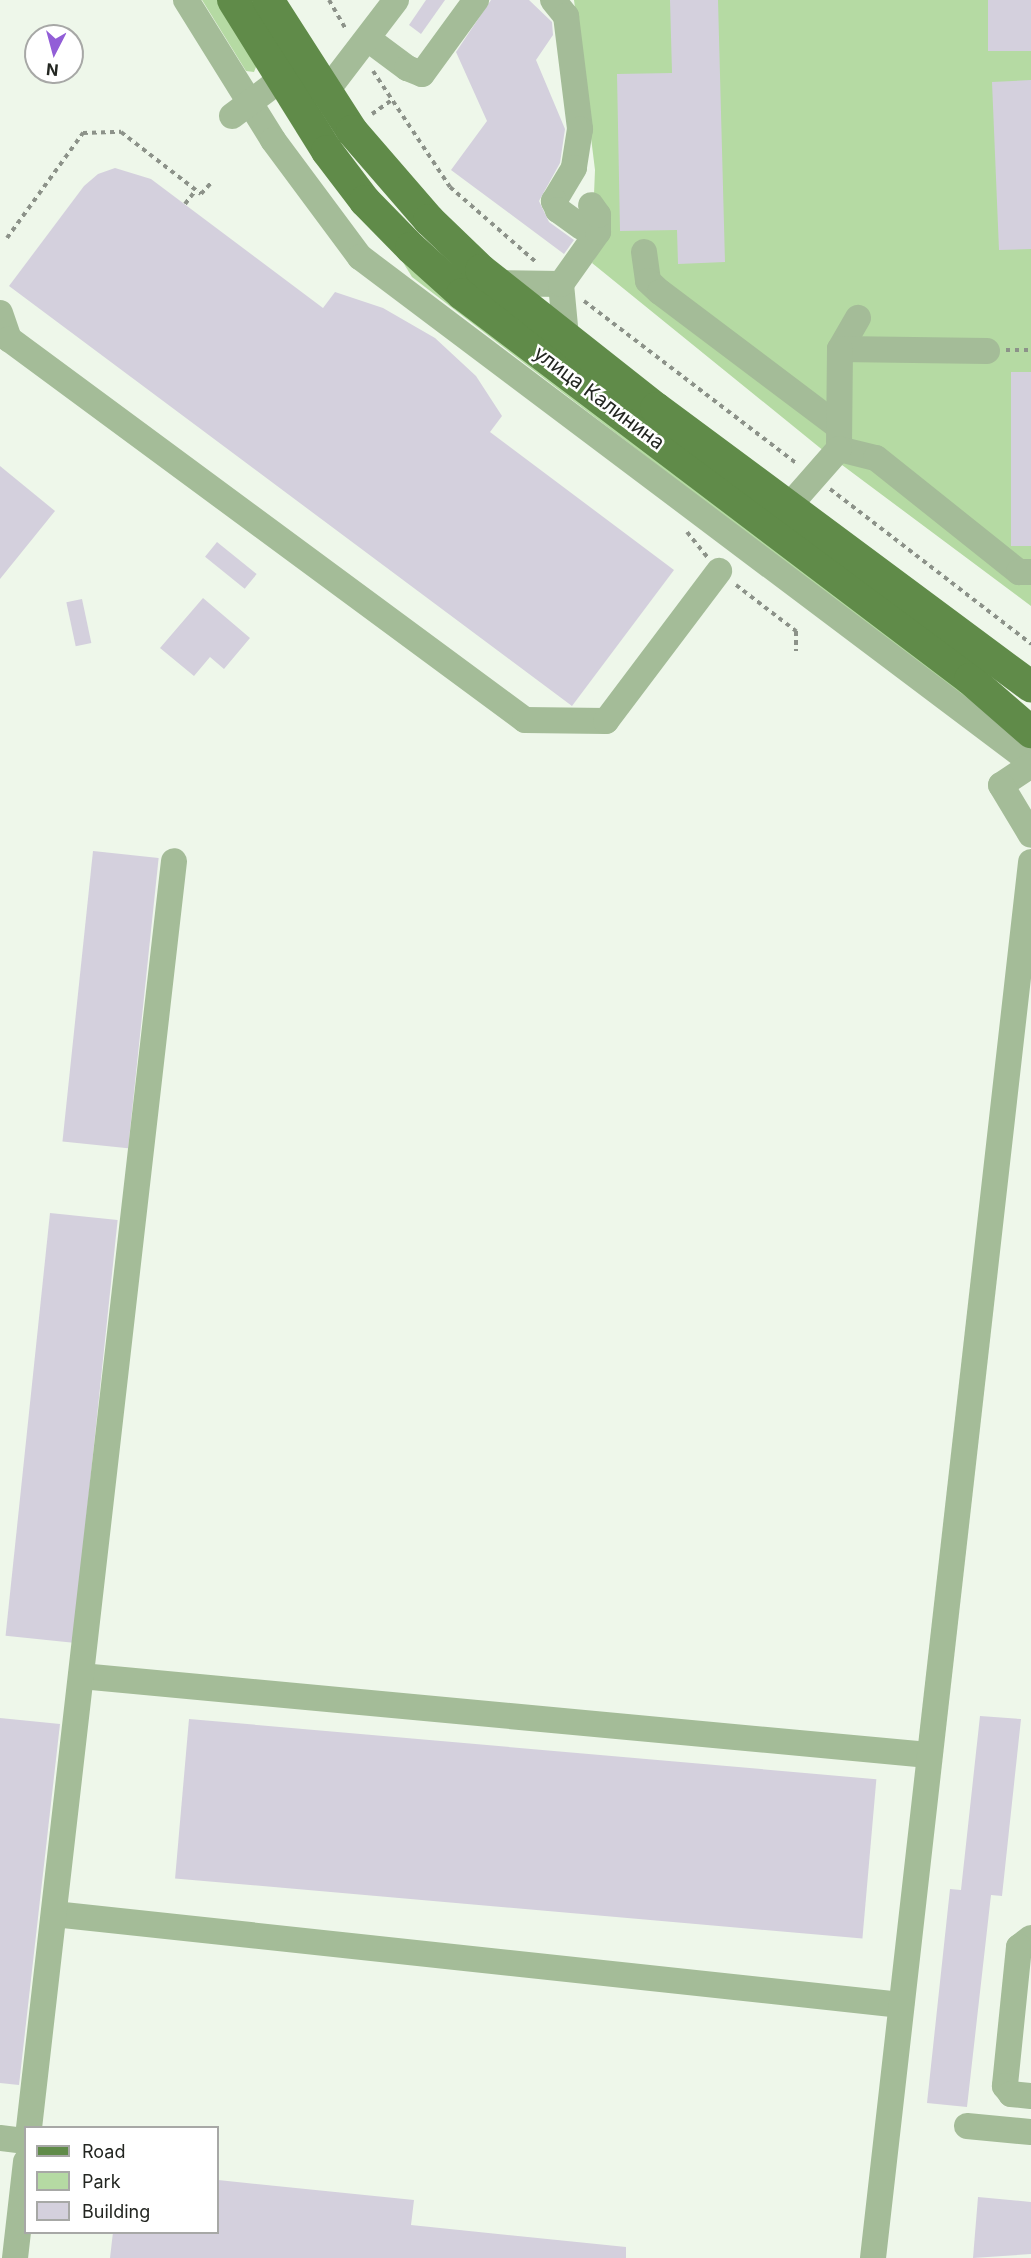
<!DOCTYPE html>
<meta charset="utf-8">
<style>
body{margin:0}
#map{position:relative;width:1031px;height:2258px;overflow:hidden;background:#eef7ea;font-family:Inter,sans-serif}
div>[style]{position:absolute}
.green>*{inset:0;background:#b5daa3}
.building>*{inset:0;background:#d4d0dd;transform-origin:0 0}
.path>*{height:4px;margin-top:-2px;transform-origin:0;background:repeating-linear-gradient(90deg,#8c9289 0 4.5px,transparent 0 9px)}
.minor>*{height:26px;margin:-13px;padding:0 13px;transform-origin:13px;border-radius:13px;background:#a4bc98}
.major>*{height:32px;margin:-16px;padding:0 16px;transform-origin:16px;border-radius:16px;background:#608b49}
span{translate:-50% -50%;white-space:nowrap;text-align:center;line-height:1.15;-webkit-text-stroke:5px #fff;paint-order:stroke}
.street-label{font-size:20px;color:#232621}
.legend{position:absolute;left:24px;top:2126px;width:195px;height:108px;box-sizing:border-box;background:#fff;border:2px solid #a7a8a6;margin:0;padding:8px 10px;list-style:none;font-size:18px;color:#232621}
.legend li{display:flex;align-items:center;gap:12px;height:30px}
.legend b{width:30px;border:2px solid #a7a8a6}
.north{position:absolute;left:24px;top:24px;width:60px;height:60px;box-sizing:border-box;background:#fff;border:2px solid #a7a8a6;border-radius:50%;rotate:186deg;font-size:16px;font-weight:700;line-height:24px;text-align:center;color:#232621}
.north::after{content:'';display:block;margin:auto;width:21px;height:27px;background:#925ed7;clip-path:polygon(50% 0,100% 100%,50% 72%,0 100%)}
</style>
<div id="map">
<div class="green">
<div style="clip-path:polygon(202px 0,223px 0,258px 62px,254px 72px,246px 71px)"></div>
<div style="clip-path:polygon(574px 0,1031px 0,1031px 606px,830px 456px,592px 263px,610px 231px,594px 194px,595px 170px)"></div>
<div style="clip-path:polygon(401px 259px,1011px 724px,1005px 732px,412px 277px)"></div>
</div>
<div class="building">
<div style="clip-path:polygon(426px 0,445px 0,421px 34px,409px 25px)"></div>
<div style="clip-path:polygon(491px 0,529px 0,552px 22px,553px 35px,536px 60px,565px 129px,560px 163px,539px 201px,549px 222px,574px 240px,564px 254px,451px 170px,487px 121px,456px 52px)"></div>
<div style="clip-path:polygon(670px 0,718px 0,725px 262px,678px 264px,677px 230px,620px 231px,617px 74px,672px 73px)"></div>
<div style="left:988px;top:0;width:43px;height:51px"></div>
<div style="clip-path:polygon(1031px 80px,1031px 249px,999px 250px,992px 82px)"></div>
<div style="clip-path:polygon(115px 168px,151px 179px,323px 308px,335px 292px,383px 308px,435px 338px,476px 376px,502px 416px,490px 432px,674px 570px,572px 706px,9px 286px,84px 186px,98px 174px)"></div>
<div style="left:1011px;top:372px;width:20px;height:174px"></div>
<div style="clip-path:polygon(0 466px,55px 511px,0 579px)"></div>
<div style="left:217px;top:542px;width:51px;height:19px;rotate:39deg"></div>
<div style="clip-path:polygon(203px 598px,250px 638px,224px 669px,210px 657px,194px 676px,160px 648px)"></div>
<div style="left:82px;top:599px;width:45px;height:16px;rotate:78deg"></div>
<div style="left:93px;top:851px;width:66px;height:292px;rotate:6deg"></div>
<div style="left:50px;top:1213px;width:68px;height:425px;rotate:6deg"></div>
<div style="clip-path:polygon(980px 1716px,1021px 1719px,1002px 1896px,991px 1895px,967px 2107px,927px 2103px,950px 1889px,961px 1890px)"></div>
<div style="clip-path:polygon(0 1718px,60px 1724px,19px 2085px,0 2083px)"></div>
<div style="left:189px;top:1719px;width:690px;height:160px;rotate:5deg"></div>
<div style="clip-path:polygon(218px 2180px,414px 2200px,411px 2225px,626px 2247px,626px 2258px,110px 2258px,113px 2232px,218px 2232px)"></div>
<div style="clip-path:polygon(978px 2197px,1031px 2202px,1031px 2254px,973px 2258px)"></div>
</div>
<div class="path">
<div style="left:329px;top:0;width:34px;rotate:60deg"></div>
<div style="left:373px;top:71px;width:139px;rotate:56.4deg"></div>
<div style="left:450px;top:187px;width:114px;rotate:41.1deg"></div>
<div style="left:372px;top:114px;width:24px;rotate:-35deg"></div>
<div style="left:185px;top:204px;width:18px;rotate:-52deg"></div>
<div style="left:7px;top:238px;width:130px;rotate:-54.1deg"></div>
<div style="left:83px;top:133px;width:38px;rotate:-2deg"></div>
<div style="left:121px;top:132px;width:101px;rotate:37.8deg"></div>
<div style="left:201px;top:194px;width:15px;rotate:-48deg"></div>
<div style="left:584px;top:301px;width:268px;rotate:37.4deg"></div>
<div style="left:1006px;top:350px;width:25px"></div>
<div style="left:830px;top:489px;width:254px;rotate:37.6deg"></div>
<div style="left:687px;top:532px;width:32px;rotate:51deg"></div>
<div style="left:736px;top:585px;width:76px;rotate:37.5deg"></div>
<div style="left:796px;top:631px;width:20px;rotate:90deg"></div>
</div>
<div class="minor">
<div style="left:186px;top:0;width:165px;rotate:58.1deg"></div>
<div style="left:273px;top:140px;width:146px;rotate:53.4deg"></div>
<div style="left:360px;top:257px;width:840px;rotate:36.97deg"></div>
<div style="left:553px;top:0;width:21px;rotate:51deg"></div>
<div style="left:566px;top:16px;width:114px;rotate:82.9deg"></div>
<div style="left:580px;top:129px;width:39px;rotate:99deg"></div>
<div style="left:574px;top:168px;width:39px;rotate:121deg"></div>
<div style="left:554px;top:201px;width:10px;rotate:66deg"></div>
<div style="left:558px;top:210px;width:29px;rotate:36deg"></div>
<div style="left:368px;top:39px;width:49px;rotate:36.6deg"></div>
<div style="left:407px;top:68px;width:16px;rotate:22deg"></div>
<div style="left:422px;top:74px;width:92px;rotate:-53.9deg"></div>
<div style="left:325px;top:93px;width:117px;rotate:-52.6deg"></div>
<div style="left:232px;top:116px;width:60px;rotate:-36.9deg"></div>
<div style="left:644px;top:252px;width:29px;rotate:82deg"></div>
<div style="left:648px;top:281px;width:16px;rotate:43deg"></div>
<div style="left:660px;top:292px;width:224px;rotate:37deg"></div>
<div style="left:498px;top:283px;width:63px;rotate:0.9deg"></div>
<div style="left:561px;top:284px;width:53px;rotate:84.6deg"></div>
<div style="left:561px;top:284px;width:64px;rotate:-54.6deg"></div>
<div style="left:598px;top:232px;width:17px;rotate:-90deg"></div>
<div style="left:598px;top:215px;width:12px;rotate:-125deg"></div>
<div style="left:0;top:313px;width:28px;rotate:71deg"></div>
<div style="left:9px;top:339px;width:641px;rotate:36.44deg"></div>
<div style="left:525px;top:720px;width:81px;rotate:0.7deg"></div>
<div style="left:606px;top:721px;width:188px;rotate:-53deg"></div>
<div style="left:840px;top:349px;width:36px;rotate:-60deg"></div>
<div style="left:987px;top:351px;width:147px;rotate:-179.2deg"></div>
<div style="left:840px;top:349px;width:100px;rotate:90.6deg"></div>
<div style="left:839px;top:449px;width:38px;rotate:14deg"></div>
<div style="left:876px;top:458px;width:183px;rotate:38.6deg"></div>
<div style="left:1019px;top:572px;width:12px"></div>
<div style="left:788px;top:507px;width:77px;rotate:-48.7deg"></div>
<div style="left:1031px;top:765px;width:36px;rotate:146deg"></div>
<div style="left:1001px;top:785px;width:58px;rotate:59deg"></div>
<div style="left:81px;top:1676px;width:851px;rotate:5.33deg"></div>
<div style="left:54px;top:1914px;width:852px;rotate:6.13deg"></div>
<div style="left:1031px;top:1938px;width:15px;rotate:143deg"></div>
<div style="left:1019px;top:1947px;width:140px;rotate:95.8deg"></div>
<div style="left:1005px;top:2086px;width:10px;rotate:53deg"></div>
<div style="left:1011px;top:2094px;width:20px;rotate:6deg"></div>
<div style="left:967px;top:2126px;width:64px;rotate:5.4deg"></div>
<div style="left:29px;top:2128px;width:1275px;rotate:-83.47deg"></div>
<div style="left:0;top:2138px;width:26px;rotate:7deg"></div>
<div style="left:15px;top:2258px;width:97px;rotate:-83.5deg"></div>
<div style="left:873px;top:2258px;width:1405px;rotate:-83.54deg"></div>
</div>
<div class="major">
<div style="left:233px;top:0;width:178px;rotate:58.1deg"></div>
<div style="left:327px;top:151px;width:63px;rotate:52.8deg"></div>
<div style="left:365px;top:201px;width:66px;rotate:45.6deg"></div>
<div style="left:411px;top:248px;width:69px;rotate:42deg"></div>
<div style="left:462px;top:294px;width:637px;rotate:37.16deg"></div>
<div style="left:970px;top:679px;width:81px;rotate:41deg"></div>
<div style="left:268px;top:0;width:156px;rotate:57.3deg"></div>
<div style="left:352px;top:131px;width:118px;rotate:49.1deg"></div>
<div style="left:429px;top:220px;width:72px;rotate:43.9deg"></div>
<div style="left:481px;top:270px;width:223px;rotate:38.3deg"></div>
<div style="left:656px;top:408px;width:467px;rotate:36.6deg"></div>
</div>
<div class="street-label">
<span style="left:599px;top:398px;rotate:37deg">улица Калинина</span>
</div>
<ul class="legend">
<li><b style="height:8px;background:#608b49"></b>Road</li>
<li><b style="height:16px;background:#b5daa3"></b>Park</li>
<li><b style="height:16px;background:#d4d0dd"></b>Building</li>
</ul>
<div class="north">N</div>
</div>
